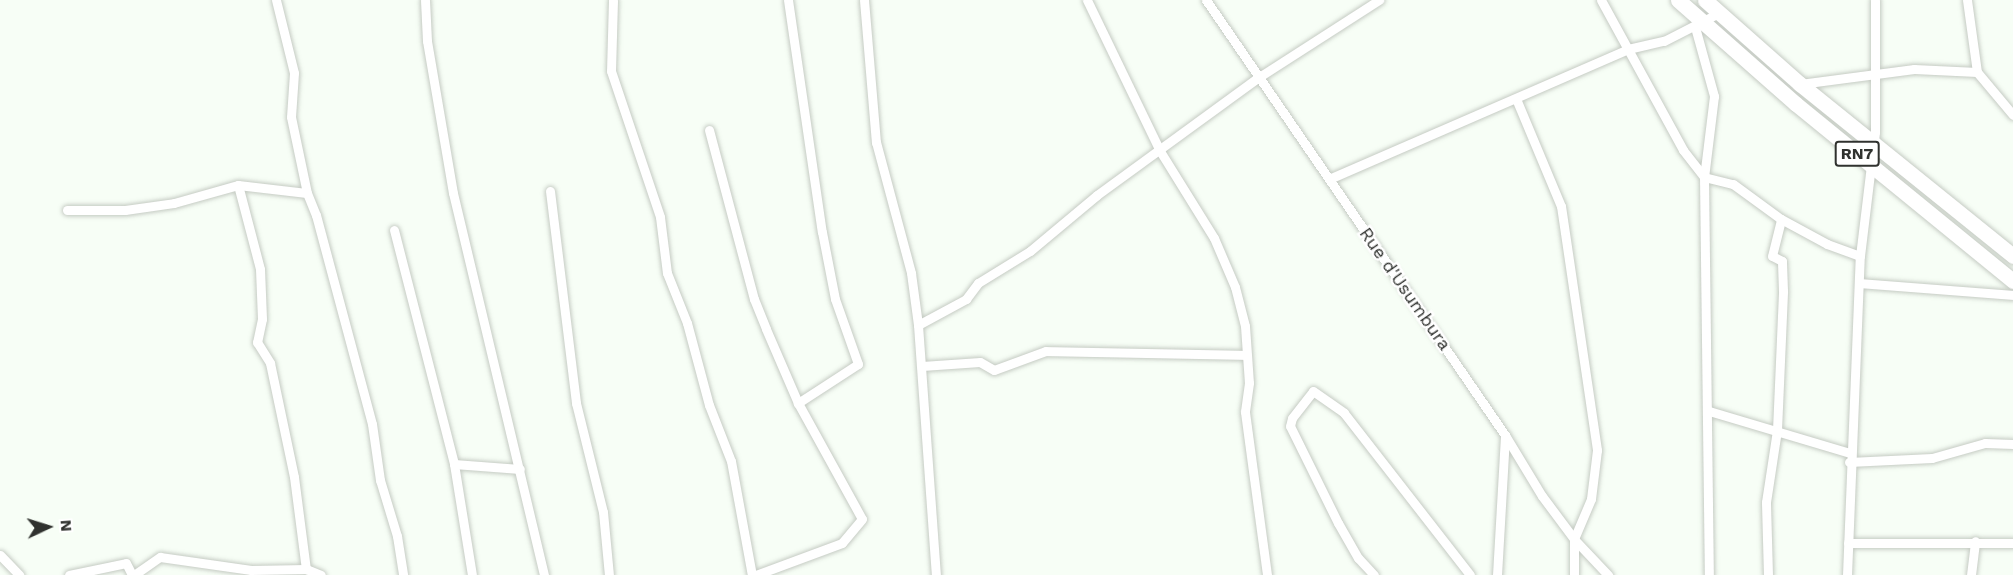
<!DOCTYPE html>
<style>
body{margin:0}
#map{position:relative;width:2013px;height:575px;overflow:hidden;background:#f7fef6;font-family:"Work Sans",sans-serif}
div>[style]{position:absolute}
.roads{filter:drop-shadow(0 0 2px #c5cbc3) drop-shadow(0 0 2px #c5cbc3)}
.street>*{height:9px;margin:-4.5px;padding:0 4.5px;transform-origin:4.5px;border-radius:4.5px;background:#fff}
.primary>*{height:15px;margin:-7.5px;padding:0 7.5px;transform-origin:7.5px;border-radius:7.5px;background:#fff}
span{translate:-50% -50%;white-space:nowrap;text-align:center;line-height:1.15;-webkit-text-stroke:5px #fff;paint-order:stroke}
.shield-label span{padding:2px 4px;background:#fff;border:2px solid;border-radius:4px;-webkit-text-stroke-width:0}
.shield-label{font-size:16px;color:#30322f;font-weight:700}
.street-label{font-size:18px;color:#30322f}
.north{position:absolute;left:18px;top:497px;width:60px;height:60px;-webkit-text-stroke:4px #fff;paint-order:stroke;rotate:86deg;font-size:16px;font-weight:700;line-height:24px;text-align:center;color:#30322f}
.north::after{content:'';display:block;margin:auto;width:21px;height:27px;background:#30322f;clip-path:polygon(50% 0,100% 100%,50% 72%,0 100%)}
</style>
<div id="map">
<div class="roads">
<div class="street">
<div style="left:276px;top:0;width:75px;rotate:76.1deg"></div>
<div style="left:294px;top:73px;width:44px;rotate:93.9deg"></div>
<div style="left:291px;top:117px;width:78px;rotate:78.1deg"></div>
<div style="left:307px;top:193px;width:24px;rotate:68deg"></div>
<div style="left:316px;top:215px;width:216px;rotate:75deg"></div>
<div style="left:372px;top:424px;width:57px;rotate:81.9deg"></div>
<div style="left:380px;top:480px;width:59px;rotate:73.1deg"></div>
<div style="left:397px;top:536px;width:39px;rotate:81deg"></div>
<div style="left:425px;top:0;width:41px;rotate:87.2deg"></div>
<div style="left:427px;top:41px;width:154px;rotate:80.3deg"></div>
<div style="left:453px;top:193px;width:393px;rotate:76.6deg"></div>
<div style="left:613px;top:0;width:71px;rotate:91.6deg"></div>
<div style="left:611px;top:71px;width:154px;rotate:71.4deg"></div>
<div style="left:660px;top:217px;width:56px;rotate:82.9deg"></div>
<div style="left:667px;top:273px;width:54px;rotate:68.2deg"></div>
<div style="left:687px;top:323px;width:85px;rotate:75deg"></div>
<div style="left:709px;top:405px;width:60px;rotate:68.6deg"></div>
<div style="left:731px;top:461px;width:116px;rotate:79.6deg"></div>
<div style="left:788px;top:0;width:234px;rotate:81.7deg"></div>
<div style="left:822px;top:232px;width:68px;rotate:79deg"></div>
<div style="left:835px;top:299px;width:69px;rotate:70.5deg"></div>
<div style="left:858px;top:364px;width:72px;rotate:147deg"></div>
<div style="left:864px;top:0;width:143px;rotate:85.2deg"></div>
<div style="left:876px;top:142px;width:136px;rotate:75deg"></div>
<div style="left:911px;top:273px;width:52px;rotate:82.3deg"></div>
<div style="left:918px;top:325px;width:251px;rotate:85.9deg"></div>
<div style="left:1087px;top:0;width:168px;rotate:64.2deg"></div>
<div style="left:1160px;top:151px;width:102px;rotate:58.2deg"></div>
<div style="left:1214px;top:238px;width:53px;rotate:66.8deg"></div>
<div style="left:1235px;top:287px;width:40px;rotate:75.6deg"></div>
<div style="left:1245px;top:326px;width:57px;rotate:86deg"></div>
<div style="left:1249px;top:383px;width:29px;rotate:98deg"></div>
<div style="left:1245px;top:412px;width:164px;rotate:82.3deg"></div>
<div style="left:1206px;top:0;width:528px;rotate:55.5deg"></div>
<div style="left:1505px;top:435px;width:71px;rotate:58.8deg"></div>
<div style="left:1542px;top:496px;width:54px;rotate:53.3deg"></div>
<div style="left:1574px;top:539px;width:50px;rotate:46.6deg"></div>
<div style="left:1601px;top:0;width:171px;rotate:61.3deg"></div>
<div style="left:1683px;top:150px;width:34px;rotate:52deg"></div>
<div style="left:1704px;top:177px;width:30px;rotate:14deg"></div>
<div style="left:1733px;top:184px;width:59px;rotate:36.1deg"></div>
<div style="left:1781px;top:219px;width:52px;rotate:28.5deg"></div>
<div style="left:1827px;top:244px;width:35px;rotate:20deg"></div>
<div style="left:1967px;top:0;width:73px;rotate:82.1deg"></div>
<div style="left:1977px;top:72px;width:56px;rotate:50.1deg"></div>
<div style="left:1695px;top:27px;width:72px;rotate:74.6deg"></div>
<div style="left:1714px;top:96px;width:82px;rotate:97deg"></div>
<div style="left:1704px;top:177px;width:398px;rotate:89.3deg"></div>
<div style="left:1800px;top:84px;width:115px;rotate:-7.5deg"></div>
<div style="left:1914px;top:69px;width:63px;rotate:2.7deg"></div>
<div style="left:1517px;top:101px;width:114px;rotate:67.3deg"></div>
<div style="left:1561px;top:206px;width:247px;rotate:81.6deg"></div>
<div style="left:1597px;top:450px;width:49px;rotate:97deg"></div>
<div style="left:1591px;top:499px;width:43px;rotate:113deg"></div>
<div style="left:1574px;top:539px;width:36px;rotate:90deg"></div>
<div style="left:709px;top:130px;width:175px;rotate:75.1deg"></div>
<div style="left:754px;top:299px;width:32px;rotate:68deg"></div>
<div style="left:766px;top:329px;width:81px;rotate:66.6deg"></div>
<div style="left:798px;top:403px;width:132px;rotate:61.1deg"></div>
<div style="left:862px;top:519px;width:31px;rotate:130deg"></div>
<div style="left:842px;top:543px;width:92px;rotate:159.6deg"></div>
<div style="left:1329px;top:179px;width:326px;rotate:-23.5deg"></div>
<div style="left:1628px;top:49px;width:37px;rotate:-13deg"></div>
<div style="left:1664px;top:41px;width:62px;rotate:-27deg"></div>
<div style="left:238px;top:185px;width:87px;rotate:75.3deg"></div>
<div style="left:260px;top:269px;width:50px;rotate:87.7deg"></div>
<div style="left:262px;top:319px;width:24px;rotate:102deg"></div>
<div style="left:257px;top:342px;width:25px;rotate:58deg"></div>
<div style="left:270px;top:363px;width:116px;rotate:78.1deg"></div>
<div style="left:294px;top:477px;width:93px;rotate:82.6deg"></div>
<div style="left:550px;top:191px;width:214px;rotate:83deg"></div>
<div style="left:576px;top:403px;width:112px;rotate:76.1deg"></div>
<div style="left:603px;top:512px;width:63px;rotate:84.6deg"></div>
<div style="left:67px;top:210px;width:58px"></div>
<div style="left:125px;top:210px;width:49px;rotate:-8.1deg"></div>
<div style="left:174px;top:203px;width:66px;rotate:-15.7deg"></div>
<div style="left:238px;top:185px;width:69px;rotate:6.6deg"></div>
<div style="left:394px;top:230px;width:242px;rotate:75.6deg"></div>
<div style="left:454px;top:464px;width:66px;rotate:4.3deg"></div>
<div style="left:1860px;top:283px;width:153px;rotate:4.5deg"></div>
<div style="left:918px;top:325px;width:55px;rotate:-28.4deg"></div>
<div style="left:966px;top:299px;width:20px;rotate:-53deg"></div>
<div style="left:978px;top:283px;width:61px;rotate:-31.6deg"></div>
<div style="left:1030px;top:251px;width:87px;rotate:-39.9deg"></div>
<div style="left:1097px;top:195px;width:200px;rotate:-36.1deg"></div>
<div style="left:1259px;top:77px;width:143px;rotate:-32.7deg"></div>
<div style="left:922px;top:366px;width:58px;rotate:-3.9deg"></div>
<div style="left:980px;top:362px;width:16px;rotate:30deg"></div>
<div style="left:994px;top:370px;width:55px;rotate:-20.1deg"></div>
<div style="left:1046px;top:351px;width:200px;rotate:1.1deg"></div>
<div style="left:1709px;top:411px;width:147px;rotate:16.6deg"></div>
<div style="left:1849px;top:462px;width:83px;rotate:-2.8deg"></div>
<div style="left:1932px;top:458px;width:55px;rotate:-15.8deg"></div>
<div style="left:1985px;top:443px;width:28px;rotate:2deg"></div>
<div style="left:454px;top:464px;width:112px;rotate:80.8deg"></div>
<div style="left:1848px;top:543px;width:165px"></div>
<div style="left:0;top:555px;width:28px;rotate:46deg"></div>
<div style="left:69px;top:575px;width:58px;rotate:-11.9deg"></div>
<div style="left:126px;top:563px;width:13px;rotate:63deg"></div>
<div style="left:134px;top:575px;width:32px;rotate:-35deg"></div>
<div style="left:160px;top:557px;width:92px;rotate:8.1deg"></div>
<div style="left:251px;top:570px;width:55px;rotate:-1deg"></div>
<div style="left:306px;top:569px;width:16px;rotate:22deg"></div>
<div style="left:1374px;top:575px;width:23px;rotate:-133deg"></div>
<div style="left:1358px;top:558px;width:40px;rotate:-119.7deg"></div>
<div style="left:1338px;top:523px;width:108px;rotate:-116.3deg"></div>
<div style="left:1290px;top:426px;width:8px;rotate:-76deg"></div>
<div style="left:1292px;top:418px;width:34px;rotate:-52deg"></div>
<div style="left:1313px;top:391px;width:38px;rotate:35deg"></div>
<div style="left:1344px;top:413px;width:205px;rotate:52.1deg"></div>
<div style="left:1497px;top:575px;width:137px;rotate:-86.7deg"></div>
<div style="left:1768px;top:575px;width:73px;rotate:-91.6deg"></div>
<div style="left:1766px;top:502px;width:73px;rotate:-81.3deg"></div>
<div style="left:1777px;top:430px;width:139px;rotate:-87.5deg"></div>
<div style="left:1783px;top:291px;width:30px;rotate:-92deg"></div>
<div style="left:1782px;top:261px;width:11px;rotate:-153deg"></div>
<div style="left:1772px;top:256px;width:38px;rotate:-76deg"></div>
<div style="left:1847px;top:575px;width:319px;rotate:-87.7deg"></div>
<div style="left:1860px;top:256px;width:125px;rotate:-83.1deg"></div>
<div style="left:1875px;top:132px;width:132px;rotate:-90deg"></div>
<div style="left:1971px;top:575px;width:34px;rotate:-83deg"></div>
</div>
<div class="primary">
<div style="left:1678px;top:0;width:157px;rotate:41.4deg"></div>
<div style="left:1796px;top:104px;width:280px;rotate:39.2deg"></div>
<div style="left:1705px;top:0;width:127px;rotate:41.5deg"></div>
<div style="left:1800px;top:84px;width:274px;rotate:38.9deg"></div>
</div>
</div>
<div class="shield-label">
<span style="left:1857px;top:154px">RN7</span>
</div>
<div class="street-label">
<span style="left:1405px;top:289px;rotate:55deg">Rue d'Usumbura</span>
</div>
<div class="north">N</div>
</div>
